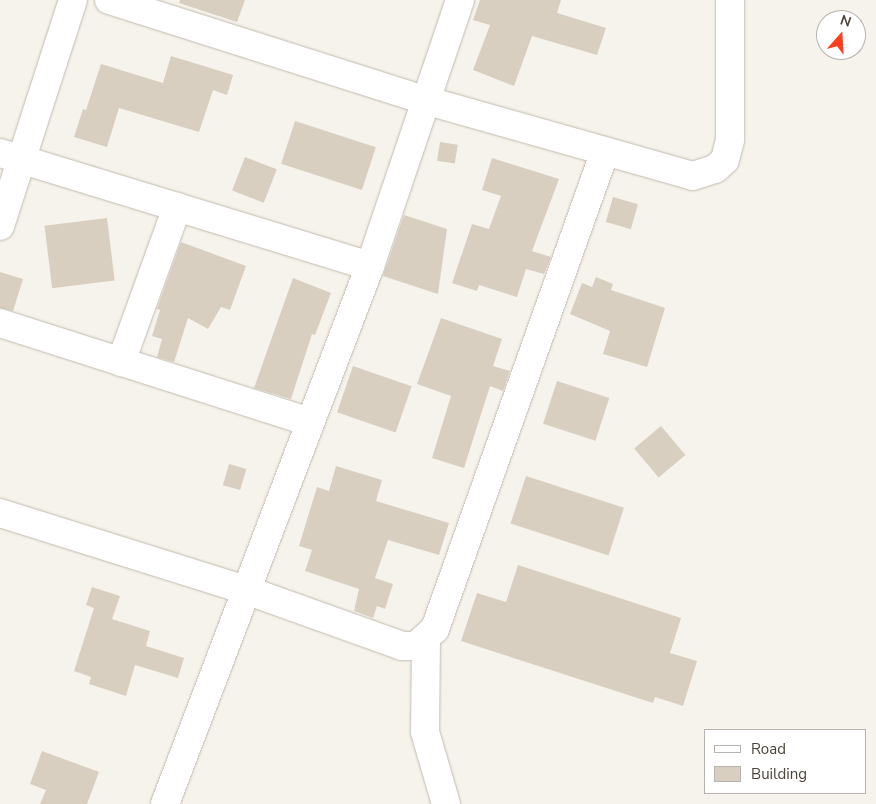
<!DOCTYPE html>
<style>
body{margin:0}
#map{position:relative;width:876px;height:804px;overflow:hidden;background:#f6f3ec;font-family:"Nunito Sans",sans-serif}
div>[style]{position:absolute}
.building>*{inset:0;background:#d8cfc1;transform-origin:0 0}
.roads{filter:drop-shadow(0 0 1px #c2bbae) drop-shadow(0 0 1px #c2bbae)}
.street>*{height:28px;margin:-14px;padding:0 14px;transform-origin:14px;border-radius:14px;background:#fff}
span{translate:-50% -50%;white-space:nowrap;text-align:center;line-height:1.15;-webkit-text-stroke:4.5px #fff;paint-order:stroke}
.legend{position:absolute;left:704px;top:729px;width:162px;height:65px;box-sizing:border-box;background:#fff;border:1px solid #b7b4b0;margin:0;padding:6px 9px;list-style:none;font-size:15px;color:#4b4439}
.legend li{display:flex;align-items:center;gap:10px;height:25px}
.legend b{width:25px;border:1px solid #b7b4b0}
.north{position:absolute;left:816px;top:10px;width:50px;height:50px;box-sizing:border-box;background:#fff;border:1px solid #b7b4b0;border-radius:50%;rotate:19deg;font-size:14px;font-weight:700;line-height:20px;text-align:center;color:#4b4439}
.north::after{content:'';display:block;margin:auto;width:18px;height:22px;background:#fc3f1d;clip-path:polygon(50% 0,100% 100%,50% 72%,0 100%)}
</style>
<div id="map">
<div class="building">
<div style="clip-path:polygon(180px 0,245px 0,237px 22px,179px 3px)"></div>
<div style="clip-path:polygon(480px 0,561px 0,557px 13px,606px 28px,597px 55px,532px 36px,514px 86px,473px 70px,490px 25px,473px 20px)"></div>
<div style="clip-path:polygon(171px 56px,233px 75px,227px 95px,213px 90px,199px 132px,119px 108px,107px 147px,74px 137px,83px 109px,86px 110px,101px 64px,163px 83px)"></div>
<div style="left:295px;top:121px;width:85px;height:45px;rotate:18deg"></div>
<div style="left:440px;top:142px;width:18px;height:19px;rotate:9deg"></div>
<div style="left:245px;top:157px;width:34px;height:36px;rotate:21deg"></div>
<div style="clip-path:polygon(492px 158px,559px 179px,532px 251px,551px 257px,544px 274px,526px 269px,517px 297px,479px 285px,477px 291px,452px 283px,472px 224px,489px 229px,501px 196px,482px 190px)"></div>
<div style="left:613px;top:197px;width:26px;height:26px;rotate:16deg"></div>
<div style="clip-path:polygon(404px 215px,447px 229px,438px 294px,383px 276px)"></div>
<div style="left:107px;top:218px;width:63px;height:63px;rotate:83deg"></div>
<div style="clip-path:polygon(181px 242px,246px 266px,230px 310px,221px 307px,208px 329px,188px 318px,174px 362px,157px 357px,162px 339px,152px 336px,160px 310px,157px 309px)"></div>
<div style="clip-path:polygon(0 272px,23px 279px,13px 311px,0 308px)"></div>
<div style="clip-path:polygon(596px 277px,613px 284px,611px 290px,665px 308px,647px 367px,603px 354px,610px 331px,570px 314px,582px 283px,592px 287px)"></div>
<div style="clip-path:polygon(293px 278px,331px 293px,315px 335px,312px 334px,291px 399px,254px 388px)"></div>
<div style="clip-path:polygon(441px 318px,502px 339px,493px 366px,510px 371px,503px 391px,490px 386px,464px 468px,432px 458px,451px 396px,417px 384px)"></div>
<div style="left:353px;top:366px;width:62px;height:49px;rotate:19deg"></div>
<div style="left:557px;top:381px;width:55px;height:45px;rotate:18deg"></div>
<div style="left:661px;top:426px;width:38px;height:35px;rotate:50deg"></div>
<div style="left:229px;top:464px;width:18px;height:22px;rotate:16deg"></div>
<div style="clip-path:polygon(336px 466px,382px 480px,376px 501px,449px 523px,439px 555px,388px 540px,375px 578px,393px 584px,385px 609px,377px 606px,373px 618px,354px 611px,359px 589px,305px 571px,312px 550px,299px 546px,317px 487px,329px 491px)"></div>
<div style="left:526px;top:476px;width:103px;height:50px;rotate:18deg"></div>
<div style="clip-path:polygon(518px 565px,681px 618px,670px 653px,697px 661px,683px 706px,655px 697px,653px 703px,461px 641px,477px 593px,506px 602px)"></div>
<div style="clip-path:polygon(92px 587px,120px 596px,112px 619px,150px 631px,146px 646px,184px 658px,178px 678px,135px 665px,126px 696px,89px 684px,91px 677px,74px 671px,94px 608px,86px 605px)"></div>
<div style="clip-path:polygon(42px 751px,99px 772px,87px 804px,40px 804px,46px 790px,30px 784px)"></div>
</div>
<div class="roads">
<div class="street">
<div style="left:109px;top:0;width:335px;rotate:17.6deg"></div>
<div style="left:428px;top:101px;width:275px;rotate:15.8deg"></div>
<div style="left:693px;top:176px;width:23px;rotate:-18deg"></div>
<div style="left:715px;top:169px;width:13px;rotate:-42deg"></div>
<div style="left:725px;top:160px;width:21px;rotate:-76deg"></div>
<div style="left:730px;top:140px;width:140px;rotate:-90deg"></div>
<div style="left:0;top:153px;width:387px;rotate:17deg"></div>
<div style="left:0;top:226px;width:237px;rotate:-72.1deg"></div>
<div style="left:0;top:323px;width:325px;rotate:17.7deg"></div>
<div style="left:121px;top:362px;width:165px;rotate:-70.1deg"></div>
<div style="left:0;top:513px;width:258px;rotate:17.4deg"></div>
<div style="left:246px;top:590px;width:166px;rotate:19.7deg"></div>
<div style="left:402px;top:646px;width:14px"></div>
<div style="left:416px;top:646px;width:25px;rotate:-42deg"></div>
<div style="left:435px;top:629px;width:507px;rotate:-70.42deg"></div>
<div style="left:426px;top:638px;width:94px;rotate:90.6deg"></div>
<div style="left:425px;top:732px;width:75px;rotate:73.7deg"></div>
<div style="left:165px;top:804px;width:576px;rotate:-69.14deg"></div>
<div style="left:370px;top:266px;width:281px;rotate:-71.3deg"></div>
</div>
</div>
<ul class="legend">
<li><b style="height:6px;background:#fff"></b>Road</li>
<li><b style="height:14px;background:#d8cfc1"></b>Building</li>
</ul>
<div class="north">N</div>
</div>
